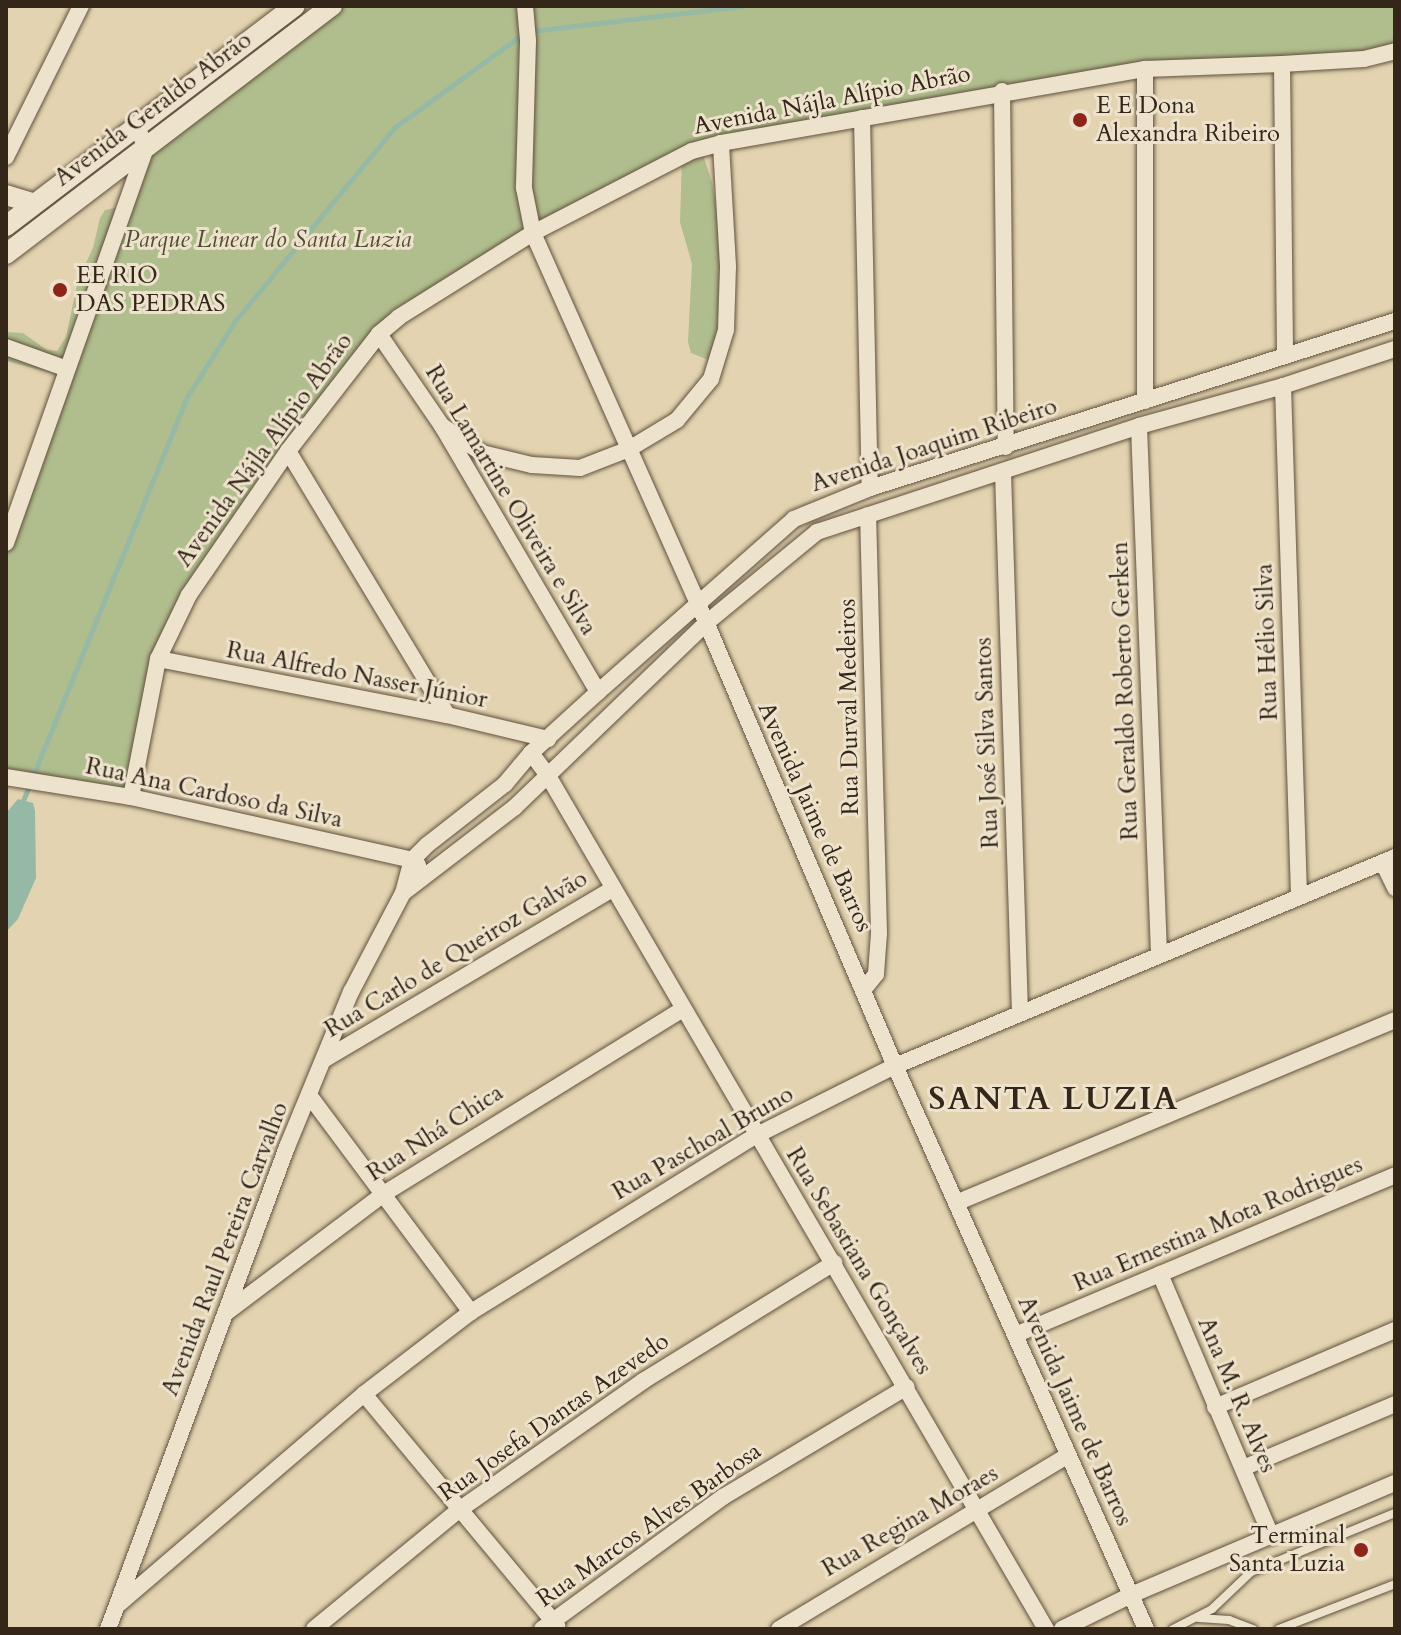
<!DOCTYPE html>
<meta charset="utf-8">
<style>
body{margin:0}
#map{position:relative;width:1401px;height:1635px;overflow:hidden;background:#e3d3b0;font-family:Cardo,serif}
div>[style]{position:absolute}
.green>*{inset:0;background:#b0bd8d}
.water>*{inset:0;background:#96b9a6}
.stream>*{height:5px;margin:-2.5px;padding:0 2.5px;transform-origin:2.5px;border-radius:2.5px;background:#96b9a6}
.roads{filter:drop-shadow(0 0 2px #60513e) drop-shadow(0 0 2px #60513e)}
.service>*{height:8px;margin:-4px;padding:0 4px;transform-origin:4px;border-radius:4px;background:#ede2cc}
.minor>*{height:16px;margin:-8px;padding:0 8px;transform-origin:8px;border-radius:8px;background:#ede2cc}
.tertiary>*{height:20px;margin:-10px;padding:0 10px;transform-origin:10px;border-radius:10px;background:#ede2cc}
.dots>*{width:22px;height:22px;translate:-50% -50%;box-sizing:border-box;border:4px solid #ede2cc;border-radius:50%}
span{translate:-50% -50%;white-space:nowrap;text-align:center;line-height:1.15;-webkit-text-stroke:6px #ede2cc;paint-order:stroke}
.street-label{font-size:24px;color:#342618}
.poi-label{font-size:24px;color:#342618}
.left{translate:0 -50%;text-align:left}
.right{translate:-100% -50%;text-align:right}
.park-label{font-size:24px;color:#534c35;font-style:italic}
.district-label{font-size:32px;color:#342618;font-weight:700;letter-spacing:2px}
.frame{position:absolute;inset:0;border:8px solid #342618;pointer-events:none}
</style>
<div id="map">
<div class="green">
<div style="clip-path:polygon(343px 6px,1395px 6px,1395px 51px,1145px 69px,701px 149px,712px 182px,721px 236px,724px 304px,714px 353px,709px 360px,691px 353px,688px 342px,692px 264px,680px 222px,682px 157px,399px 317px,288px 451px,158px 659px,131px 797px,6px 775px,6px 543px,59px 375px,6px 361px,6px 332px,23px 333px,47px 350px,57px 351px,66px 337px,78px 280px,93px 248px,100px 218px,105px 210px,115px 208px,112px 228px,146px 147px)"></div>
</div>
<div class="water">
<div style="clip-path:polygon(18px 799px,33px 803px,35px 811px,36px 878px,18px 919px,6px 932px,6px 813px)"></div>
</div>
<div class="stream">
<div style="left:532px;top:31px;width:212px;rotate:-6.8deg"></div>
<div style="left:22px;top:803px;width:438px;rotate:-67.9deg"></div>
<div style="left:187px;top:397px;width:90px;rotate:-57.7deg"></div>
<div style="left:235px;top:321px;width:251px;rotate:-50.5deg"></div>
<div style="left:395px;top:127px;width:158px;rotate:-36deg"></div>
</div>
<div class="roads">
<div class="service">
<div style="left:1199px;top:1618px;width:30px;rotate:4deg"></div>
<div style="left:1229px;top:1620px;width:26px;rotate:21deg"></div>
<div style="left:1173px;top:1629px;width:44px;rotate:-27.1deg"></div>
<div style="left:1212px;top:1609px;width:54px;rotate:-43.5deg"></div>
<div style="left:1251px;top:1572px;width:156px;rotate:-22.3deg"></div>
<div style="left:1279px;top:1629px;width:124px;rotate:-21.2deg"></div>
</div>
<div class="minor">
<div style="left:525px;top:6px;width:35px;rotate:85deg"></div>
<div style="left:528px;top:41px;width:147px;rotate:91.6deg"></div>
<div style="left:524px;top:188px;width:46px;rotate:78.7deg"></div>
<div style="left:533px;top:233px;width:403px;rotate:66deg"></div>
<div style="left:697px;top:601px;width:505px;rotate:66.94deg"></div>
<div style="left:895px;top:1066px;width:616px;rotate:65.97deg"></div>
<div style="left:1282px;top:64px;width:292px;rotate:89.4deg"></div>
<div style="left:1145px;top:69px;width:332px;rotate:90deg"></div>
<div style="left:1002px;top:91px;width:356px;rotate:89.4deg"></div>
<div style="left:862px;top:118px;width:370px;rotate:88.8deg"></div>
<div style="left:6px;top:157px;width:169px;rotate:-63.6deg"></div>
<div style="left:379px;top:334px;width:112px;rotate:55.6deg"></div>
<div style="left:442px;top:426px;width:308px;rotate:59.6deg"></div>
<div style="left:6px;top:347px;width:65px;rotate:19.8deg"></div>
<div style="left:1283px;top:386px;width:510px;rotate:88.2deg"></div>
<div style="left:442px;top:426px;width:48px;rotate:34deg"></div>
<div style="left:482px;top:453px;width:51px;rotate:13.5deg"></div>
<div style="left:532px;top:465px;width:48px;rotate:3.6deg"></div>
<div style="left:580px;top:468px;width:53px;rotate:-21.2deg"></div>
<div style="left:629px;top:449px;width:56px;rotate:-31.1deg"></div>
<div style="left:677px;top:420px;width:53px;rotate:-50.3deg"></div>
<div style="left:711px;top:379px;width:51px;rotate:-73deg"></div>
<div style="left:726px;top:330px;width:64px;rotate:-88.2deg"></div>
<div style="left:728px;top:266px;width:123px;rotate:-93.3deg"></div>
<div style="left:1139px;top:426px;width:528px;rotate:87.83deg"></div>
<div style="left:288px;top:451px;width:308px;rotate:58.9deg"></div>
<div style="left:1003px;top:472px;width:540px;rotate:88.2deg"></div>
<div style="left:6px;top:543px;width:420px;rotate:-70.5deg"></div>
<div style="left:146px;top:147px;width:21px;rotate:-115deg"></div>
<div style="left:158px;top:659px;width:294px;rotate:11deg"></div>
<div style="left:447px;top:715px;width:104px;rotate:13.4deg"></div>
<div style="left:531px;top:753px;width:26px;rotate:53deg"></div>
<div style="left:547px;top:774px;width:990px;rotate:59.73deg"></div>
<div style="left:6px;top:777px;width:127px;rotate:9.1deg"></div>
<div style="left:131px;top:797px;width:288px;rotate:12.6deg"></div>
<div style="left:412px;top:860px;width:8px;rotate:40deg"></div>
<div style="left:131px;top:797px;width:141px;rotate:-78.9deg"></div>
<div style="left:158px;top:659px;width:71px;rotate:-64.2deg"></div>
<div style="left:189px;top:595px;width:175px;rotate:-55.5deg"></div>
<div style="left:288px;top:451px;width:148px;rotate:-52.1deg"></div>
<div style="left:379px;top:334px;width:26px;rotate:-40deg"></div>
<div style="left:399px;top:317px;width:158px;rotate:-32.1deg"></div>
<div style="left:533px;top:233px;width:179px;rotate:-27.3deg"></div>
<div style="left:692px;top:151px;width:30px;rotate:-15deg"></div>
<div style="left:721px;top:143px;width:430px;rotate:-9.9deg"></div>
<div style="left:1145px;top:69px;width:137px;rotate:-2.1deg"></div>
<div style="left:1282px;top:64px;width:82px;rotate:-3.5deg"></div>
<div style="left:1364px;top:59px;width:32px;rotate:-14deg"></div>
<div style="left:1383px;top:863px;width:28px;rotate:64deg"></div>
<div style="left:403px;top:893px;width:141px;rotate:-37.5deg"></div>
<div style="left:515px;top:807px;width:264px;rotate:-43.9deg"></div>
<div style="left:705px;top:624px;width:145px;rotate:-39.4deg"></div>
<div style="left:817px;top:532px;width:339px;rotate:-18.2deg"></div>
<div style="left:1139px;top:426px;width:149px;rotate:-15.5deg"></div>
<div style="left:1283px;top:386px;width:118px;rotate:-18.3deg"></div>
<div style="left:864px;top:989px;width:19px;rotate:-51deg"></div>
<div style="left:876px;top:974px;width:41px;rotate:-85.8deg"></div>
<div style="left:879px;top:933px;width:418px;rotate:-91.5deg"></div>
<div style="left:325px;top:1059px;width:334px;rotate:-30.6deg"></div>
<div style="left:309px;top:1095px;width:271px;rotate:53.3deg"></div>
<div style="left:958px;top:1202px;width:473px;rotate:-22.6deg"></div>
<div style="left:1160px;top:1274px;width:285px;rotate:67deg"></div>
<div style="left:227px;top:1312px;width:198px;rotate:-37deg"></div>
<div style="left:385px;top:1193px;width:348px;rotate:-31.7deg"></div>
<div style="left:1015px;top:1335px;width:412px;rotate:-22.8deg"></div>
<div style="left:364px;top:1394px;width:302px;rotate:50.2deg"></div>
<div style="left:1215px;top:1407px;width:196px;rotate:-23.2deg"></div>
<div style="left:1243px;top:1468px;width:165px;rotate:-22.8deg"></div>
<div style="left:119px;top:1604px;width:323px;rotate:-40.6deg"></div>
<div style="left:364px;top:1394px;width:135px;rotate:-37.5deg"></div>
<div style="left:471px;top:1312px;width:336px;rotate:-31.8deg"></div>
<div style="left:757px;top:1135px;width:154px;rotate:-26.6deg"></div>
<div style="left:895px;top:1066px;width:542px;rotate:-22.68deg"></div>
<div style="left:108px;top:1629px;width:514px;rotate:-69.63deg"></div>
<div style="left:287px;top:1147px;width:168px;rotate:-67.6deg"></div>
<div style="left:351px;top:992px;width:112px;rotate:-62.3deg"></div>
<div style="left:403px;top:893px;width:34px;rotate:-75deg"></div>
<div style="left:412px;top:860px;width:21px;rotate:-45deg"></div>
<div style="left:427px;top:845px;width:99px;rotate:-38deg"></div>
<div style="left:505px;top:784px;width:40px;rotate:-50deg"></div>
<div style="left:531px;top:753px;width:91px;rotate:-42.3deg"></div>
<div style="left:598px;top:692px;width:261px;rotate:-41.4deg"></div>
<div style="left:794px;top:519px;width:82px;rotate:-22.2deg"></div>
<div style="left:870px;top:488px;width:551px;rotate:-17.65deg"></div>
<div style="left:314px;top:1629px;width:188px;rotate:-39.4deg"></div>
<div style="left:459px;top:1510px;width:225px;rotate:-35deg"></div>
<div style="left:643px;top:1381px;width:225px;rotate:-31.7deg"></div>
<div style="left:542px;top:1629px;width:224px;rotate:-36.1deg"></div>
<div style="left:723px;top:1497px;width:214px;rotate:-30.9deg"></div>
<div style="left:779px;top:1629px;width:336px;rotate:-31deg"></div>
<div style="left:1062px;top:1629px;width:77px;rotate:-26.2deg"></div>
<div style="left:1131px;top:1595px;width:287px;rotate:-23deg"></div>
</div>
<div class="tertiary">
<div style="left:6px;top:195px;width:30px;rotate:17deg"></div>
<div style="left:6px;top:226px;width:363px;rotate:-37.3deg"></div>
<div style="left:6px;top:254px;width:410px;rotate:-37.3deg"></div>
</div>
</div>
<div class="dots">
<div style="left:1080px;top:120px;background:#8f2418"></div>
<div style="left:60px;top:290px;background:#8f2418"></div>
<div style="left:1361px;top:1550px;background:#8f2418"></div>
</div>
<div class="street-label">
<span style="left:832px;top:100px;rotate:-11deg">Avenida Nájla Alípio Abrão</span>
<span style="left:153px;top:109px;rotate:-37deg">Avenida Geraldo Abrão</span>
<span style="left:934px;top:445px;rotate:-18deg">Avenida Joaquim Ribeiro</span>
<span style="left:264px;top:450px;rotate:-54deg">Avenida Nájla Alípio Abrão</span>
<span style="left:511px;top:500px;rotate:59deg">Rua Lamartine Oliveira e Silva</span>
<span style="left:1267px;top:642px;rotate:-92deg">Rua Hélio Silva</span>
<span style="left:357px;top:675px;rotate:11deg">Rua Alfredo Nasser Júnior</span>
<span style="left:1125px;top:691px;rotate:-92deg">Rua Geraldo Roberto Gerken</span>
<span style="left:849px;top:707px;rotate:-91deg">Rua Durval Medeiros</span>
<span style="left:987px;top:743px;rotate:-92deg">Rua José Silva Santos</span>
<span style="left:214px;top:793px;rotate:12deg">Rua Ana Cardoso da Silva</span>
<span style="left:815px;top:817px;rotate:66deg">Avenida Jaime de Barros</span>
<span style="left:456px;top:954px;rotate:-31deg">Rua Carlo de Queiroz Galvão</span>
<span style="left:435px;top:1133px;rotate:-33deg">Rua Nhá Chica</span>
<span style="left:703px;top:1143px;rotate:-30deg">Rua Paschoal Bruno</span>
<span style="left:1218px;top:1224px;rotate:-23deg">Rua Ernestina Mota Rodrigues</span>
<span style="left:225px;top:1249px;rotate:-69deg">Avenida Raul Pereira Carvalho</span>
<span style="left:859px;top:1261px;rotate:59deg">Rua Sebastiana Gonçalves</span>
<span style="left:1237px;top:1395px;rotate:67deg">Ana M. R. Alves</span>
<span style="left:1075px;top:1411px;rotate:66deg">Avenida Jaime de Barros</span>
<span style="left:554px;top:1417px;rotate:-35deg">Rua Josefa Dantas Azevedo</span>
<span style="left:910px;top:1521px;rotate:-30deg">Rua Regina Moraes</span>
<span style="left:649px;top:1525px;rotate:-35deg">Rua Marcos Alves Barbosa</span>
</div>
<div class="poi-label">
<span class="left" style="left:1096px;top:120px">E E Dona<br>Alexandra Ribeiro</span>
<span class="left" style="left:76px;top:290px">EE RIO<br>DAS PEDRAS</span>
<span class="right" style="left:1345px;top:1550px">Terminal<br>Santa Luzia</span>
</div>
<div class="park-label">
<span style="left:268px;top:240px">Parque Linear do Santa Luzia</span>
</div>
<div class="district-label">
<span style="left:1054px;top:1099px">SANTA LUZIA</span>
</div>
<div class="frame"></div>
</div>
